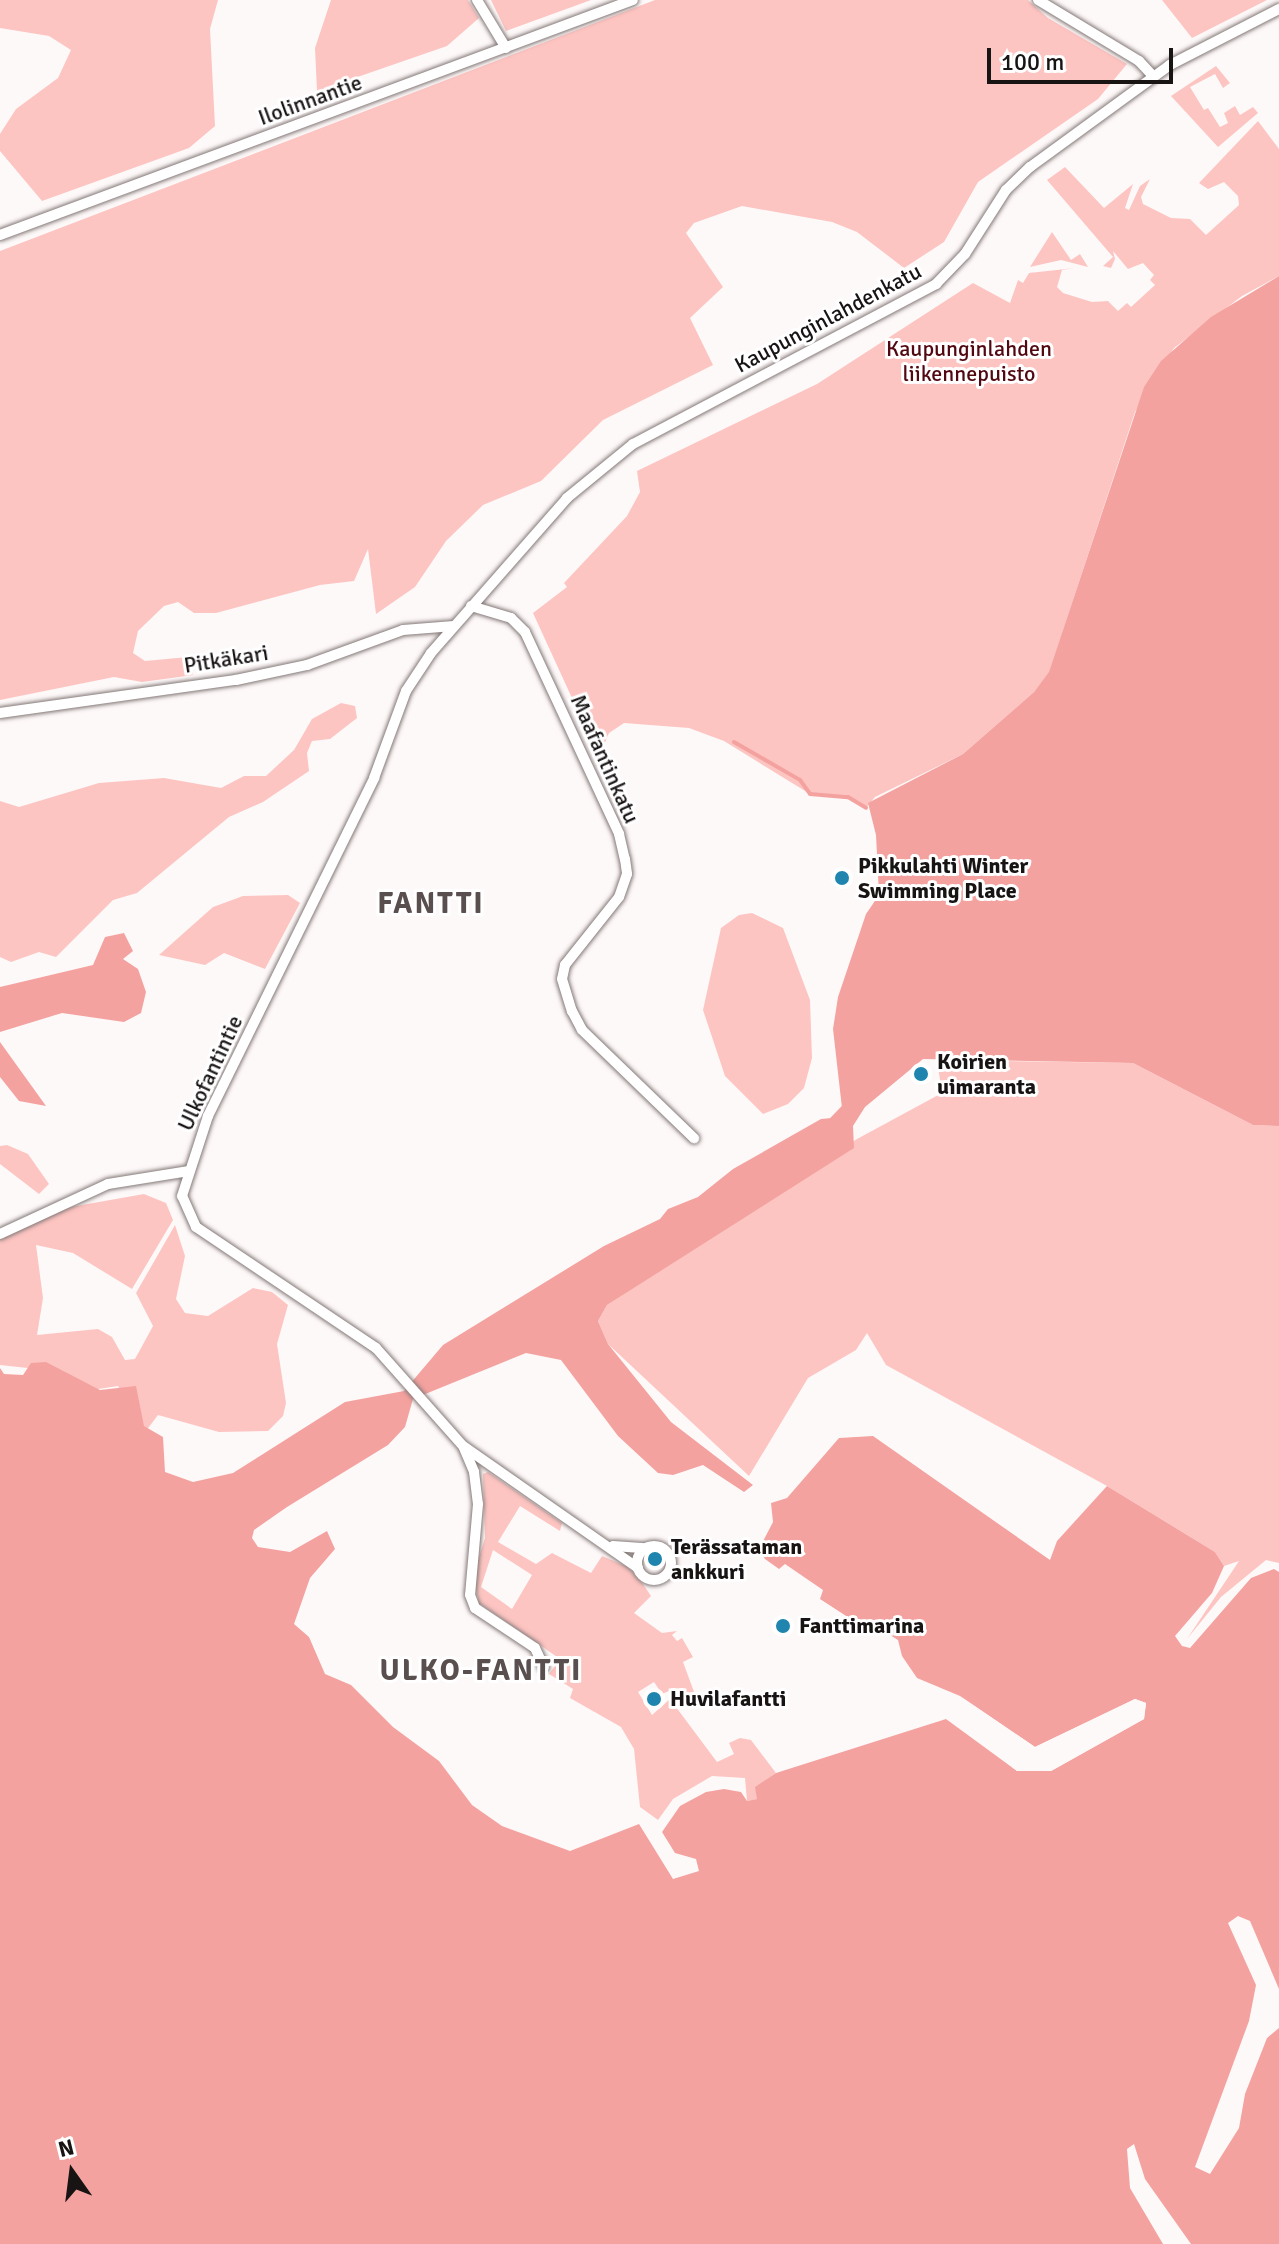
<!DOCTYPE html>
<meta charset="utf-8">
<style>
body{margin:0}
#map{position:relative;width:1279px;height:2244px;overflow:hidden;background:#fef9f9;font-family:Signika,sans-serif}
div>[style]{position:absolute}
.green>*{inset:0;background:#fdc5c2}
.water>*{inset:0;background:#f4a29f}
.pier>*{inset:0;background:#fef9f9}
.stream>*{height:4px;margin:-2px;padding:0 2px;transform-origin:2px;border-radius:2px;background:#f4a29f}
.canal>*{height:12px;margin:-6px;padding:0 6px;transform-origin:6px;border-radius:6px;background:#f4a29f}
.roads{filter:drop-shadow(0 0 2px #837877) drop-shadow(0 0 2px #837877)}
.street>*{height:10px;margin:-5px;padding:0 5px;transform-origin:5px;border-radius:5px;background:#fff}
.street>.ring{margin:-5px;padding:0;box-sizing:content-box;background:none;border:10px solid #fff;border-radius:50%}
.dots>*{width:22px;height:22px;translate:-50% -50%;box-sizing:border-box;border:4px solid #fff;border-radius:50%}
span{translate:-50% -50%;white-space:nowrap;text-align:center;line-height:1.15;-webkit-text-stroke:6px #fff;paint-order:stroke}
.street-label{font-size:22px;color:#181414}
.park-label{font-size:22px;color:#510811}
.poi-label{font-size:22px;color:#181414;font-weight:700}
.left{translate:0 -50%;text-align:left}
.district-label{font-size:30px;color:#594f4e;font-weight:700;letter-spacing:2px}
.north{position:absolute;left:32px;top:2132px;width:80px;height:80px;-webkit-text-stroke:6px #fff;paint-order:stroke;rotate:346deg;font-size:22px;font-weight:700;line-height:32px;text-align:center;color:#181414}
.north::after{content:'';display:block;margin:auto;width:28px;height:36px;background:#181414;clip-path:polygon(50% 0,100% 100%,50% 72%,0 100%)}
.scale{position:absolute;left:987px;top:48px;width:186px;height:36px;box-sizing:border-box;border:4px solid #181414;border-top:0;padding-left:10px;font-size:24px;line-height:28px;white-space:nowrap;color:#181414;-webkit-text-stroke:6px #fff;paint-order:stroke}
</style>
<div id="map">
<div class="green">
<div style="clip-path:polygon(0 0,218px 0,210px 29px,215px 126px,189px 148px,42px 201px,0 151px,0 134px,16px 109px,58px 78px,71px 50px,49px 36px,0 28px)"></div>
<div style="clip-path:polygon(331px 0,468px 0,479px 18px,447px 46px,317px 91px,315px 48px)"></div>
<div style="clip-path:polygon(491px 0,591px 0,506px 31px)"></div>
<div style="clip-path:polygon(655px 0,1028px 0,1048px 18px,1127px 64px,1098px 99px,978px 182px,944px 242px,904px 268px,857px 232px,832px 222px,742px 206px,694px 223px,686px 233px,723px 287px,690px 318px,713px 365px,603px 420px,541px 481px,483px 505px,446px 541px,415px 587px,376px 614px,368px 549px,354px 581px,320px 585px,216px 613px,194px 613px,178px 602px,164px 606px,138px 631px,133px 653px,145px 661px,188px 657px,193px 675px,142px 682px,114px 677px,0 700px,0 251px)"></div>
<div style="clip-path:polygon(1162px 0,1267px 0,1192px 38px)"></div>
<div style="clip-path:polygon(1216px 66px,1230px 83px,1223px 88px,1215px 74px,1190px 87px,1204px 110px,1208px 108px,1220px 127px,1228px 123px,1224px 113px,1235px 106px,1240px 115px,1253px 107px,1258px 113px,1218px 147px,1171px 96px)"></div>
<div style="clip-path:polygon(1258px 121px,1279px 149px,1279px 276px,1242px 296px,1174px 348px,1135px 412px,1049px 673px,1034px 692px,963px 754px,875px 797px,866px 808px,848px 797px,810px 794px,724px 741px,689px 728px,624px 723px,609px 733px,599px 757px,533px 613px,567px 587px,564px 583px,627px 516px,640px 492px,637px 471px,817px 384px,973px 283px,1010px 303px,1018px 280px,1023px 283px,1029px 273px,1075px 268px,1062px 270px,1057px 287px,1063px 293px,1092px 302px,1108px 301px,1118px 311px,1127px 303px,1131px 307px,1155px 285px,1150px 280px,1154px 275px,1143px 263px,1128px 269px,1113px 251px,1115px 259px,1111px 268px,1103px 266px,1113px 257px,1047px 180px,1065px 167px,1104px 208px,1133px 184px,1125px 208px,1129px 210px,1140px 186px,1150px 179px,1141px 197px,1143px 204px,1171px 218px,1190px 219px,1206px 235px,1239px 205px,1238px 196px,1224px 182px,1208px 189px,1199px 183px)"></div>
<div style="clip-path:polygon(1052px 232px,1071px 260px,1080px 254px,1088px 267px,1061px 260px,1030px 267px)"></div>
<div style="clip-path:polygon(341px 703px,355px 706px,357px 718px,330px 739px,312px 741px,307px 753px,309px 771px,263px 802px,229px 817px,137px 893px,113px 900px,56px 957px,39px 952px,11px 962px,0 957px,0 801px,19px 807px,99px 783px,164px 778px,221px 788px,244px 776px,266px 776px,294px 750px,312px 719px)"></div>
<div style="clip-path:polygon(288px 895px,300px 903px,265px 969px,224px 953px,205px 965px,159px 955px,213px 907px,243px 896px)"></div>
<div style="clip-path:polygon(752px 913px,783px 928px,810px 1000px,812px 1058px,804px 1088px,788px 1104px,763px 1114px,725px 1076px,703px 1010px,721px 928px,739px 915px)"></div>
<div style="clip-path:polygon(937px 1060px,1133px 1063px,1253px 1125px,1279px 1126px,1279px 1563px,1266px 1560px,1221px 1597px,1187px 1639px,1239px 1561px,1224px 1566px,1215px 1552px,1107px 1486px,886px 1365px,867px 1333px,856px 1350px,808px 1378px,749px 1476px,608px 1344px,598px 1321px,607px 1305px,857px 1139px,942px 1093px)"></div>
<div style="clip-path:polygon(7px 1145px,28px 1154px,49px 1184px,39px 1194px,0 1164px,0 1146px)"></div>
<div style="clip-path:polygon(144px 1194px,166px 1203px,173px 1220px,132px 1289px,73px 1253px,36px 1245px,43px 1298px,37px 1335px,98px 1329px,112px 1337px,125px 1360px,135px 1359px,153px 1326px,136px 1293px,175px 1225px,185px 1256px,176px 1299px,185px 1313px,208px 1316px,253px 1288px,272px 1292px,288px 1305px,277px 1344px,286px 1403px,283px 1416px,268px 1431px,219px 1432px,158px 1415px,143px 1435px,154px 1436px,159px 1444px,152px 1443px,124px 1428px,123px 1395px,118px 1386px,85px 1391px,46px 1370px,0 1365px,0 1239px,65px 1208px)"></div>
<div style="clip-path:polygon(evenodd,488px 1472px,562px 1523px,560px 1531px,520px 1506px,498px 1542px,536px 1564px,552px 1553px,591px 1573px,602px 1556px,628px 1567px,643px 1584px,651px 1596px,634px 1613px,662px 1633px,677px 1631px,672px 1635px,677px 1641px,682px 1638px,693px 1657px,683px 1662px,697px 1700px,686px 1708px,669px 1691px,662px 1694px,654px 1682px,638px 1692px,652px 1715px,670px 1699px,717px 1762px,734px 1754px,729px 1743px,740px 1738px,751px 1740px,776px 1773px,756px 1787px,758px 1799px,747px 1801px,745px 1778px,712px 1776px,673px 1799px,658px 1820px,640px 1807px,634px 1749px,621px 1727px,570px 1698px,573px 1689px,549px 1674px,560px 1659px,479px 1603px,473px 1576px,485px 1538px,483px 1474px,488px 1472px,493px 1550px,532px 1575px,512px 1609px,481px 1587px,493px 1550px)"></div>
</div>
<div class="water">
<div style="clip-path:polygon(1279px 276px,1279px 1126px,1253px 1125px,1133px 1063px,923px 1059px,865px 1107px,853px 1126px,854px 1148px,607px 1305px,598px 1321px,608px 1344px,671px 1422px,753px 1485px,744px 1492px,703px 1465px,673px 1475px,658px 1473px,618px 1436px,561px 1360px,526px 1353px,413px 1399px,405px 1427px,388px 1445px,287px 1507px,254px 1530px,252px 1538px,258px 1547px,290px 1552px,327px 1531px,335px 1549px,310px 1578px,294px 1624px,309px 1637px,325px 1674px,351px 1685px,393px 1727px,439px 1761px,472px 1805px,502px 1826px,570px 1851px,639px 1824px,673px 1879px,699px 1871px,696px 1859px,675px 1853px,662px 1832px,680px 1806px,706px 1792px,724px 1789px,741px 1792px,747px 1801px,757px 1799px,755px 1787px,776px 1773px,946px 1719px,1017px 1771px,1051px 1771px,1144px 1719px,1146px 1703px,1135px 1699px,1035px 1747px,960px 1696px,917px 1678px,902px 1656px,898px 1640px,865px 1619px,860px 1625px,820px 1599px,823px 1590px,785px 1564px,779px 1569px,765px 1559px,759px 1549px,773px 1522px,771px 1503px,787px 1498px,839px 1438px,873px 1436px,1050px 1560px,1057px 1541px,1107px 1486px,1215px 1552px,1224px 1566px,1212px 1593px,1175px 1636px,1182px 1646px,1190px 1648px,1251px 1578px,1274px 1569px,1279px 1572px,1279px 2244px,1191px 2244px,1145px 2179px,1134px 2144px,1127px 2149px,1130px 2188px,1163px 2244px,0 2244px,0 1368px,4px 1374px,23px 1375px,31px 1363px,46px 1362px,100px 1390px,136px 1386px,144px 1426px,163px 1437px,165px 1472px,193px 1482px,233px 1473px,345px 1402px,404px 1391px,443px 1345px,604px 1246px,660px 1219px,668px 1209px,698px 1197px,733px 1169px,821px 1119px,843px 1117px,833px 1029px,838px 997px,866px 914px,879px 895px,876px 835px,868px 803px,963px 754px,1034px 692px,1049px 672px,1144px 387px,1161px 361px,1211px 317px)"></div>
<div style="clip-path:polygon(124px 933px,133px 951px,123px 959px,138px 969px,146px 992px,141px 1013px,124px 1022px,62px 1013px,0 1032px,0 987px,93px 965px,105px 937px)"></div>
<div style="clip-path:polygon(0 1042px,46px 1106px,19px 1101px,0 1077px)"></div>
</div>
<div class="pier">
<div style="clip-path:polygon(960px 1696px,1035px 1747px,1135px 1699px,1146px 1703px,1144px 1719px,1051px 1771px,1017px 1771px,948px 1716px,1019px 1767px,1050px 1767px,1141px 1717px,1142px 1705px,1135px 1704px,1035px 1751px)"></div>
<div style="clip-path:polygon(1238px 1916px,1250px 1921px,1279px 1989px,1279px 2028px,1267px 2038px,1245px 2094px,1239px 2128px,1210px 2174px,1195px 2167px,1249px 2021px,1256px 1985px,1228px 1923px)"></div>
</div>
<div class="stream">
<div style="left:734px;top:742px;width:76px;rotate:29.9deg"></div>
<div style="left:800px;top:780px;width:17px;rotate:54deg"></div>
<div style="left:810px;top:794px;width:38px;rotate:5deg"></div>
<div style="left:848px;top:797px;width:21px;rotate:31deg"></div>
</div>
<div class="canal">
<div style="left:828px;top:1129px;width:39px;rotate:-46deg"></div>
</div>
<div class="roads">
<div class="street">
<div style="left:477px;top:0;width:56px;rotate:58.9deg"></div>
<div style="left:1038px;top:0;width:118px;rotate:31.1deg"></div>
<div style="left:1139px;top:61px;width:21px;rotate:47deg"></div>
<div style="left:0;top:235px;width:675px;rotate:-20.37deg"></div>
<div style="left:471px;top:606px;width:42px;rotate:16.7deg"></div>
<div style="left:511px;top:618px;width:20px;rotate:45deg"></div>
<div style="left:525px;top:632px;width:223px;rotate:65deg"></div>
<div style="left:619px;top:834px;width:26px;rotate:77deg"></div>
<div style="left:625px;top:859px;width:15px;rotate:82deg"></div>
<div style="left:627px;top:874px;width:24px;rotate:109deg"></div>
<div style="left:619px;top:897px;width:87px;rotate:128.5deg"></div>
<div style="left:565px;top:965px;width:14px;rotate:102deg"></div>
<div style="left:562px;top:979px;width:34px;rotate:73deg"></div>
<div style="left:572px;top:1011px;width:21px;rotate:62deg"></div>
<div style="left:582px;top:1030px;width:156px;rotate:44deg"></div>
<div style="left:0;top:713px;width:238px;rotate:-8deg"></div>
<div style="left:236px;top:680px;width:73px;rotate:-11.9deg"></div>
<div style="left:307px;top:665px;width:102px;rotate:-20deg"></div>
<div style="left:403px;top:630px;width:51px;rotate:-4.5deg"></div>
<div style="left:0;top:1234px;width:119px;rotate:-24.8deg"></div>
<div style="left:108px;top:1184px;width:82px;rotate:-9.1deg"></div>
<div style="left:464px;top:1448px;width:26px;rotate:67deg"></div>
<div style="left:474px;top:1472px;width:32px;rotate:83deg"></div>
<div style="left:478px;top:1504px;width:91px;rotate:95deg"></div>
<div style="left:470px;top:1595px;width:14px;rotate:69deg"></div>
<div style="left:475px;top:1608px;width:72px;rotate:33.7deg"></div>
<div style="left:535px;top:1648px;width:21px;rotate:65deg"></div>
<div class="ring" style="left:637px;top:1546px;width:24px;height:24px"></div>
<div style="left:613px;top:1546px;width:32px;rotate:4deg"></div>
<div style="left:638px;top:1568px;width:213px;rotate:-145.1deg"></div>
<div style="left:463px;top:1446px;width:131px;rotate:-131.6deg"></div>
<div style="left:376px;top:1348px;width:217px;rotate:-146.1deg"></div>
<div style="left:196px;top:1227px;width:34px;rotate:-114deg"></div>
<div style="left:182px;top:1196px;width:84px;rotate:-72deg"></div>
<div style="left:208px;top:1116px;width:377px;rotate:-63.8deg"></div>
<div style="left:374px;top:778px;width:93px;rotate:-69.8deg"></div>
<div style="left:406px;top:691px;width:45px;rotate:-56.7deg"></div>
<div style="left:431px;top:653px;width:206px;rotate:-48.7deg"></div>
<div style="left:567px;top:498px;width:85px;rotate:-39.3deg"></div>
<div style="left:633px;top:444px;width:343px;rotate:-27.8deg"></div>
<div style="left:936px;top:284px;width:42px;rotate:-46deg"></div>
<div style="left:965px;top:254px;width:76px;rotate:-57.4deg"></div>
<div style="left:1006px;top:190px;width:33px;rotate:-44deg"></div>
<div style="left:1030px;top:167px;width:173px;rotate:-36.1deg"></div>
<div style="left:1170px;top:65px;width:123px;rotate:-27.2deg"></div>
</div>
</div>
<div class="dots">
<div style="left:842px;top:878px;background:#1f85ae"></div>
<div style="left:921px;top:1074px;background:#1f85ae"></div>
<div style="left:655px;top:1559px;background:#1f85ae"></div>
<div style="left:783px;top:1626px;background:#1f85ae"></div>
<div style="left:654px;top:1699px;background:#1f85ae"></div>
</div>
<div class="street-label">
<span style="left:310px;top:100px;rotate:-20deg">Ilolinnantie</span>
<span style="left:828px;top:318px;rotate:-28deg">Kaupunginlahdenkatu</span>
<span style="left:226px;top:659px;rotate:-9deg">Pitkäkari</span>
<span style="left:605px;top:759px;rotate:66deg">Maafantinkatu</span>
<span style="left:210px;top:1073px;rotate:-65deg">Ulkofantintie</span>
</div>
<div class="park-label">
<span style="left:969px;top:361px">Kaupunginlahden<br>liikennepuisto</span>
</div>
<div class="poi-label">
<span class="left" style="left:858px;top:878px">Pikkulahti Winter<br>Swimming Place</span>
<span class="left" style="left:937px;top:1074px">Koirien<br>uimaranta</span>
<span class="left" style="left:671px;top:1559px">Terässataman<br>ankkuri</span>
<span class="left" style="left:799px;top:1626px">Fanttimarina</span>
<span class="left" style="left:670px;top:1699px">Huvilafantti</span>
</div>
<div class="district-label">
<span style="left:431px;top:904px">FANTTI</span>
<span style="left:481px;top:1671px">ULKO-FANTTI</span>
</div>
<div class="north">N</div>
<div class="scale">100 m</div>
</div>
